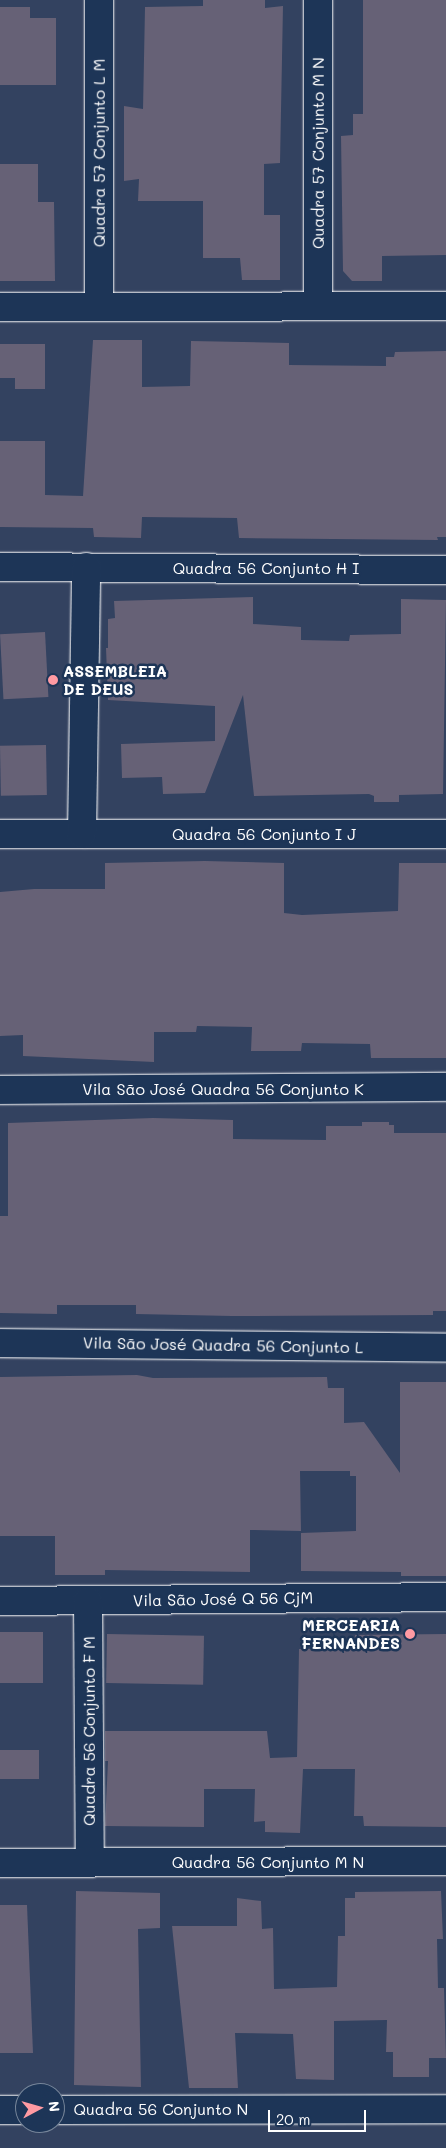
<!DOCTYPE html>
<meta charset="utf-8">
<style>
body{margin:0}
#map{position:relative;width:446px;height:2148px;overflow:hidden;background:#334260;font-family:Mali,sans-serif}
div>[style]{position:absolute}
.building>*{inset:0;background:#666176;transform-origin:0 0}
.roads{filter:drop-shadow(0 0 1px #fff) drop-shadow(0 0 1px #fff)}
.minor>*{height:28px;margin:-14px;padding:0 14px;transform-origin:14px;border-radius:14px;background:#1d3557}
.dots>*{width:14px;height:14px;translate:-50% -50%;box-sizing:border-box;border:2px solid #1d3557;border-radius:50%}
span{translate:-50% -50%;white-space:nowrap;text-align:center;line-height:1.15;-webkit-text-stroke:5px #1d3557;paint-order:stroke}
.street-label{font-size:16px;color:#fff}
.poi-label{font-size:16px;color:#fff;font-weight:700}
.left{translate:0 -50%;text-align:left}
.right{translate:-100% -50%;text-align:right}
.north{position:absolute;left:15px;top:2083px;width:50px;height:50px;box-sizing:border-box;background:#1d3557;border:1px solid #77869a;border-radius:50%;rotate:84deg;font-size:14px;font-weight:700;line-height:20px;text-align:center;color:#fff}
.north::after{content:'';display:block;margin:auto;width:18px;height:22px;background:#ff9aa2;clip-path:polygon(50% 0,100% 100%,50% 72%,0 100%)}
.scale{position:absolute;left:268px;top:2110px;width:98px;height:22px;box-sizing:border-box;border:2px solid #fff;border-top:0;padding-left:6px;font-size:15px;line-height:18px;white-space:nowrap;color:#fff;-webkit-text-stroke:4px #1d3557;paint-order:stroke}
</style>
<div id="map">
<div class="building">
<div style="clip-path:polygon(203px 0,265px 0,265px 8px,283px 6px,280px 163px,264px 164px,264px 215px,280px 215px,280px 280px,242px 280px,240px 258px,203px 258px,203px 201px,138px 201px,139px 179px,124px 181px,124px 106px,143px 109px,145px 7px,203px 6px)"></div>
<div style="clip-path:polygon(363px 0,446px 0,446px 255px,382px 256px,382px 281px,352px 281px,343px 271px,341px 136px,353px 135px,353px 114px,363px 114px)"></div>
<div style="clip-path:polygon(0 7px,30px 7px,30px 18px,56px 18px,56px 85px,0 85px)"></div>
<div style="clip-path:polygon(0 164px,38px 164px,38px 202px,54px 202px,55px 281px,0 281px)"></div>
<div style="clip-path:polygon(93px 340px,142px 340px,142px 387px,190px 386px,191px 341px,289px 343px,289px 365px,386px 366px,386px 357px,394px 357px,395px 352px,446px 351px,446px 537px,437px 537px,438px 540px,239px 538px,237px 518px,142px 517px,141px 538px,94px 537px,93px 528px,0 527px,0 441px,45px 441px,45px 495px,83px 496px)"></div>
<div style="clip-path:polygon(0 344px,45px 344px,45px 389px,15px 389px,15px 378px,0 378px)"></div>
<div style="clip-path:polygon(253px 597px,253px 624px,301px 627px,301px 640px,349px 641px,350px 635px,401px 634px,401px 599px,446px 600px,443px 794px,399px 795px,399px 802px,374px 802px,374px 796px,369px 794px,254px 796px,243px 695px,205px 793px,163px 794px,162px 777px,122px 778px,121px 744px,215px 741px,215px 706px,108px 700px,106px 648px,108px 648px,108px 619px,115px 618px,114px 601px)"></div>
<div style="left:45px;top:632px;width:65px;height:45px;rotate:87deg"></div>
<div style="left:46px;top:745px;width:50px;height:46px;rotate:89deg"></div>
<div style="clip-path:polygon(205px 861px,284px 863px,284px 913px,302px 915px,398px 911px,399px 863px,446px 863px,446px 1058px,371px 1058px,370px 1044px,302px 1043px,301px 1051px,251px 1051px,252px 1027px,197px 1026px,196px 1032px,154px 1032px,154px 1062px,23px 1056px,23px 1035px,0 1036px,0 892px,34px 889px,105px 889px,105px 863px)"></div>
<div style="clip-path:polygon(153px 1118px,233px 1120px,233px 1139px,326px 1140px,326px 1126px,362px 1126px,362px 1122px,389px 1122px,389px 1125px,394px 1125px,394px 1133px,446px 1133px,446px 1311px,433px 1311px,433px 1315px,232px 1316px,136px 1314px,136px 1305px,57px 1305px,57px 1314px,0 1313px,0 1216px,8px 1216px,8px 1123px)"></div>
<div style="clip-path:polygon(137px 1375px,153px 1378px,327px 1377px,328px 1388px,344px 1388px,344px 1423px,364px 1422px,400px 1473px,400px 1382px,446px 1382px,446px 1576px,401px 1576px,401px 1572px,301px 1571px,301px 1533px,356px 1531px,356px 1476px,350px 1476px,350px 1471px,300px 1471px,301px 1531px,250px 1530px,250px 1572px,105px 1570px,105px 1575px,55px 1575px,55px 1536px,0 1536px,0 1377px)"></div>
<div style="left:43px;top:1632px;width:51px;height:43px;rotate:90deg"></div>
<div style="left:107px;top:1634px;width:97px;height:49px;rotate:1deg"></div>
<div style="clip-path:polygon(446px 1634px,446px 1827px,364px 1826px,363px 1816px,354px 1816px,355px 1769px,303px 1769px,300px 1833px,265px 1832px,265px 1821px,254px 1822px,255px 1789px,204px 1789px,204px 1827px,105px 1826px,108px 1761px,105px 1761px,105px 1731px,267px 1731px,270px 1758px,297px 1757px,299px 1649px,354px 1649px,355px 1635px)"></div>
<div style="left:39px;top:1750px;width:29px;height:39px;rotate:90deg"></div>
<div style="clip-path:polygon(76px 1891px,160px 1893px,160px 1928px,138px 1929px,141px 2087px,74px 2085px)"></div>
<div style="clip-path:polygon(441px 1891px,443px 1939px,437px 1939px,438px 1988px,444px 1988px,446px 2058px,429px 2058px,429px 2077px,393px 2077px,393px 2052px,386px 2052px,387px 2020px,334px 2021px,334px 2080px,296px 2079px,293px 2034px,235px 2033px,238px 2088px,189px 2088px,172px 1926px,237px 1926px,237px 1898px,261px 1901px,262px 1929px,273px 1928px,274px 1989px,337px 1987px,338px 1936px,345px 1936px,345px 1898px,355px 1898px,355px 1892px)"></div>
<div style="clip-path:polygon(0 1905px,27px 1905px,33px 2053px,0 2053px)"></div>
</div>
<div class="roads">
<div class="minor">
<div style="left:99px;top:0;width:307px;rotate:90deg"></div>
<div style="left:318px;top:306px;width:306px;rotate:-90deg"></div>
<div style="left:0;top:307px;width:446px;rotate:-0.1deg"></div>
<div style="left:0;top:567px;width:446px;rotate:0.4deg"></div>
<div style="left:0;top:834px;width:446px"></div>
<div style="left:82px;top:834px;width:267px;rotate:-89.1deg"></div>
<div style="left:0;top:1090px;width:446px;rotate:-0.4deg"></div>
<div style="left:0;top:1343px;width:446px;rotate:0.6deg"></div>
<div style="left:0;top:1601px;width:446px;rotate:-0.5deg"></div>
<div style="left:88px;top:1601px;width:261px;rotate:89.6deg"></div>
<div style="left:0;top:1863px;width:446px;rotate:-0.3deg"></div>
<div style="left:0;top:2110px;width:25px"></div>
<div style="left:55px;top:2110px;width:391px;rotate:-0.1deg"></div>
</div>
</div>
<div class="dots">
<div style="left:53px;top:680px;background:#ff9aa2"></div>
<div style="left:410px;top:1634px;background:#ff9aa2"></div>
</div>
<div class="street-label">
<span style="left:99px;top:153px;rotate:-90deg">Quadra 57 Conjunto L M</span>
<span style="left:318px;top:153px;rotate:-90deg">Quadra 57 Conjunto M N</span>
<span style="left:266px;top:568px">Quadra 56 Conjunto H I</span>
<span style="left:264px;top:834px">Quadra 56 Conjunto I J</span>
<span style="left:223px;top:1089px">Vila São José Quadra 56 Conjunto K</span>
<span style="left:223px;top:1345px;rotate:1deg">Vila São José Quadra 56 Conjunto L</span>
<span style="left:223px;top:1599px;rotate:-1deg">Vila São José Q 56 CjM</span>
<span style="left:89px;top:1731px;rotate:-90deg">Quadra 56 Conjunto F M</span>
<span style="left:268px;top:1862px">Quadra 56 Conjunto M N</span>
<span style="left:161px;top:2109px">Quadra 56 Conjunto N</span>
</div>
<div class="poi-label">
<span class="left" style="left:63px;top:680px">ASSEMBLEIA<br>DE DEUS</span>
<span class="right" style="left:400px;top:1634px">MERCEARIA<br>FERNANDES</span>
</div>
<div class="north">N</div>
<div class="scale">20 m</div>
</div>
